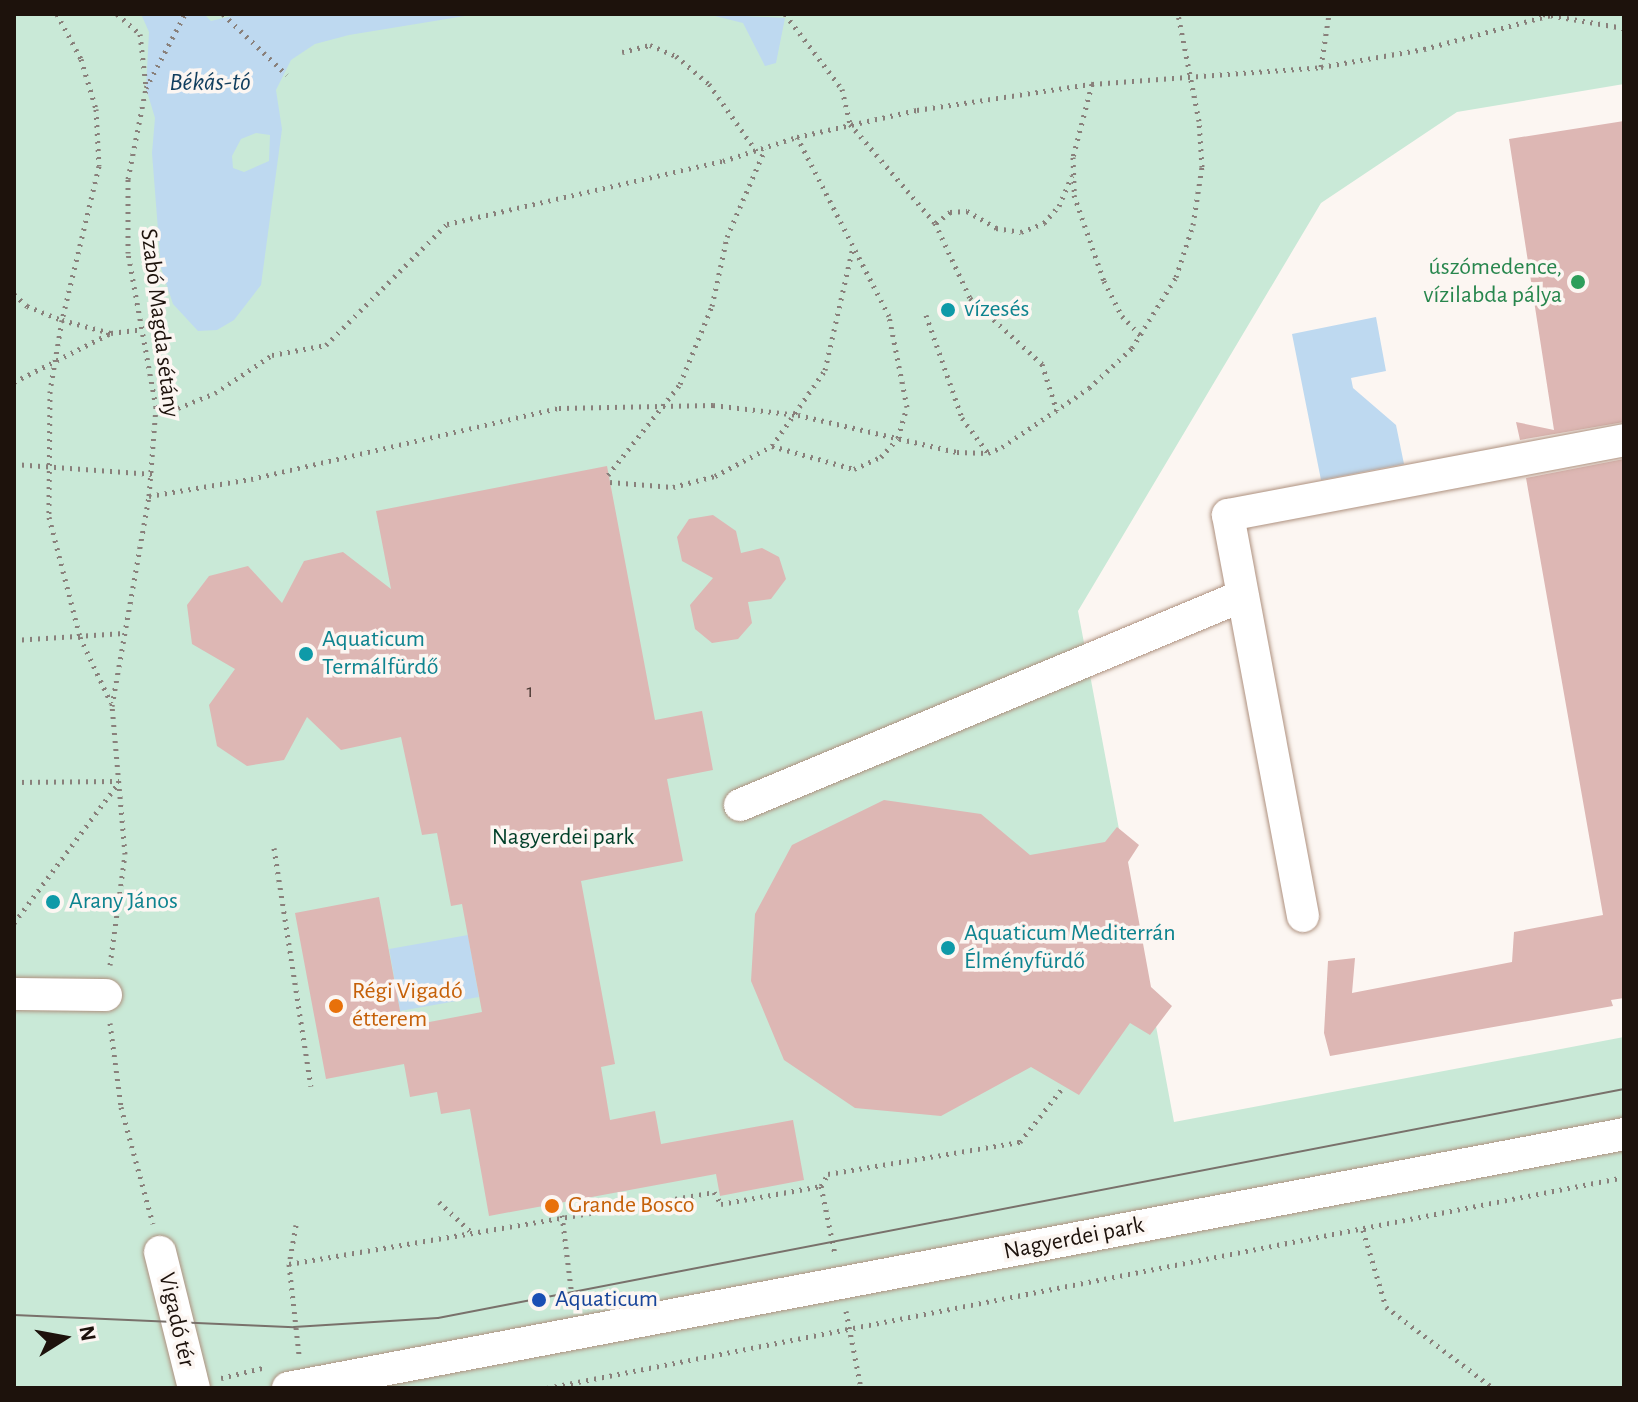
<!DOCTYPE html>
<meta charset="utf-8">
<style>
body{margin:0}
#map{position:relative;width:1638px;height:1402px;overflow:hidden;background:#fcf6f2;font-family:"Alegreya Sans",sans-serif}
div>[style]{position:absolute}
.green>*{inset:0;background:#c9e9d7}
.water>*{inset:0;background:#bed9f0;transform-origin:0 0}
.building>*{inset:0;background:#ddb7b4}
.path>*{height:5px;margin-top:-2.5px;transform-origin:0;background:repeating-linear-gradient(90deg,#89807b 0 2px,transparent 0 8px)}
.roads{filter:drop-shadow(0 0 2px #ae917f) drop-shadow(0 0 2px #ae917f)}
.minor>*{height:32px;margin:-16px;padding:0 16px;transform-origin:16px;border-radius:16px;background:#fff}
.tram>*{height:2px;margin:-1px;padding:0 1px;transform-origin:1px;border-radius:1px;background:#79716b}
.dots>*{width:22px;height:22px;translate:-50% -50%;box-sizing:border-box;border:4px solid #fcf6f2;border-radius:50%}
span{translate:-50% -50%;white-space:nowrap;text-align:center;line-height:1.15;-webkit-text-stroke:7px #fcf6f2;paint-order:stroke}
.number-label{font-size:20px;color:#4d3b36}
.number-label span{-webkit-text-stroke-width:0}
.leisure-label{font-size:24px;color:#27864d}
.right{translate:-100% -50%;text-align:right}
.culture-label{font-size:24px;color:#0d838f}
.left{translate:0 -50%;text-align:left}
.street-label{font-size:24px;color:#1d120c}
.park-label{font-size:24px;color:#003f28}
.food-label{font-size:24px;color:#c56008}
.transit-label{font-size:24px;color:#164399}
.water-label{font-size:26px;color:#113e5e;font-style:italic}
.frame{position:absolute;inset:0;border:16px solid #1d120c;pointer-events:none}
.north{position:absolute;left:24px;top:1298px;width:80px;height:80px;-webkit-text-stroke:6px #fcf6f2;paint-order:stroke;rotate:79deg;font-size:22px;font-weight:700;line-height:32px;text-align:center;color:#1d120c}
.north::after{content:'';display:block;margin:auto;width:28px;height:36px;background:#1d120c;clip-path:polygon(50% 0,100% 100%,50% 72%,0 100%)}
</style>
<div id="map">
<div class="green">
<div style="clip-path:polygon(14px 14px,1624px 14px,1624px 84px,1457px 112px,1321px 203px,1078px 611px,1174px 1122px,1624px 1037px,1624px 1388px,14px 1388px)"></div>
</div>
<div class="water">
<div style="clip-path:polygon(evenodd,141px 14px,204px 14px,211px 21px,240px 14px,477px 14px,349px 35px,315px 44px,291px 60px,276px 90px,282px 129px,261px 285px,234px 320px,217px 330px,198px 331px,173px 304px,161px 268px,152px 153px,155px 118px,146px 88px,149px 32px,141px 14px,256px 133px,270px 135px,269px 161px,244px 172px,233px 168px,232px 156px,241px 139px,256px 133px)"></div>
<div style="clip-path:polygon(707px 14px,785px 18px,776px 63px,765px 66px,743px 23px)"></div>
<div style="clip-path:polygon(1376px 317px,1386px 371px,1351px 378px,1353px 388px,1396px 425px,1404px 464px,1321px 480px,1292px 334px)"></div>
<div style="left:468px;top:935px;width:63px;height:80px;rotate:80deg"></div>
</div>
<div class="building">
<div style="clip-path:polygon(1624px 121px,1624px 422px,1520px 440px,1516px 422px,1554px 430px,1509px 139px)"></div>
<div style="clip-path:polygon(1624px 459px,1624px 998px,1611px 1000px,1613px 1006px,1330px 1056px,1324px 1033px,1328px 961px,1355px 958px,1352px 993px,1512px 962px,1514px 932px,1603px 915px,1526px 478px)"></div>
<div style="clip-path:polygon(607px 466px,655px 720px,702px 711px,713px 770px,667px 779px,683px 861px,581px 881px,615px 1064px,601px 1067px,610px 1120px,655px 1111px,661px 1144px,793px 1120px,804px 1180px,720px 1196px,716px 1174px,489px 1216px,470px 1109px,441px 1114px,437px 1092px,410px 1097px,404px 1064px,326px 1079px,295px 913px,379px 897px,403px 1027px,482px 1012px,462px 904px,451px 906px,437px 833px,422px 835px,401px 737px,341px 750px,307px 717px,284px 760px,247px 766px,217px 746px,209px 705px,235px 669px,192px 644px,187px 605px,209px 576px,248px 566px,282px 603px,304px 561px,343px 552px,391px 589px,376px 511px)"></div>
<div style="clip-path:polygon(713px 515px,736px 531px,741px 553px,762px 548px,779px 557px,786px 579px,771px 599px,748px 602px,752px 623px,738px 639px,712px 643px,695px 629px,690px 605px,713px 578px,682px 561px,677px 537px,689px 519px)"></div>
<div style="clip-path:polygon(884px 800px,981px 814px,1030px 855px,1105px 842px,1117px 827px,1139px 845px,1128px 862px,1151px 987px,1172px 1006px,1150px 1035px,1130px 1023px,1079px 1095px,1031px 1067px,941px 1116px,855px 1108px,784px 1060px,751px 981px,755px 914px,792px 845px)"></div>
</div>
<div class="path">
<div style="left:57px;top:14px;width:51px;rotate:61.9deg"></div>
<div style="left:81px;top:59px;width:52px;rotate:73.3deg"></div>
<div style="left:96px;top:109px;width:57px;rotate:87deg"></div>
<div style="left:99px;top:166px;width:158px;rotate:103.5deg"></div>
<div style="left:62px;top:320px;width:72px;rotate:99.6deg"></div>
<div style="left:50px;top:391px;width:126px;rotate:90.5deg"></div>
<div style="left:49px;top:517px;width:124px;rotate:75.5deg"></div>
<div style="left:80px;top:637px;width:73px;rotate:64.8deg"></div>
<div style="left:117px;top:14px;width:30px;rotate:41deg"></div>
<div style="left:140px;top:34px;width:53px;rotate:83.5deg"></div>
<div style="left:223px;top:14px;width:88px;rotate:43.6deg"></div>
<div style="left:785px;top:14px;width:94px;rotate:52.8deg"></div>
<div style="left:842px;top:89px;width:36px;rotate:77deg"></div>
<div style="left:850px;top:124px;width:130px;rotate:49.4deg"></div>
<div style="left:935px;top:223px;width:83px;rotate:65deg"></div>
<div style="left:970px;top:298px;width:98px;rotate:42.5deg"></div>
<div style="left:1042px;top:364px;width:49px;rotate:72.3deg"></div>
<div style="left:1543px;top:14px;width:82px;rotate:9.8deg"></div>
<div style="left:622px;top:52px;width:29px;rotate:-14deg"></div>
<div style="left:650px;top:45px;width:28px;rotate:23deg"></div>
<div style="left:676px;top:56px;width:43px;rotate:40.3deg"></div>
<div style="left:709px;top:84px;width:83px;rotate:54.8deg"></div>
<div style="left:1321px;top:67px;width:54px;rotate:-81.4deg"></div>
<div style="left:1092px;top:84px;width:75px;rotate:104.6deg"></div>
<div style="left:1073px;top:157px;width:38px;rotate:88deg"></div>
<div style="left:1074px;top:195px;width:91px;rotate:70.8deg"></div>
<div style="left:1104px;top:281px;width:39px;rotate:63deg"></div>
<div style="left:1122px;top:316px;width:28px;rotate:46deg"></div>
<div style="left:936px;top:223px;width:18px;rotate:-38deg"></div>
<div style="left:950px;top:212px;width:17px;rotate:-3deg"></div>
<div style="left:967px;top:211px;width:34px;rotate:30deg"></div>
<div style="left:996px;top:228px;width:25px;rotate:9deg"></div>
<div style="left:1021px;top:232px;width:25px;rotate:-21deg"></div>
<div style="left:1044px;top:223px;width:23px;rotate:-49deg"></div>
<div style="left:1059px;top:206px;width:33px;rotate:-67deg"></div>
<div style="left:14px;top:294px;width:18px;rotate:43deg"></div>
<div style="left:27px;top:306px;width:38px;rotate:22deg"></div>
<div style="left:62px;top:320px;width:51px;rotate:14.9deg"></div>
<div style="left:111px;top:333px;width:31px;rotate:-7deg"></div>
<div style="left:926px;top:315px;width:109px;rotate:70.7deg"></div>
<div style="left:962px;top:418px;width:44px;rotate:53.4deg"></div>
<div style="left:14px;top:382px;width:109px;rotate:-26.8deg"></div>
<div style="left:156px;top:407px;width:22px;rotate:3deg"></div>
<div style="left:178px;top:408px;width:40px;rotate:-22deg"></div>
<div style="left:215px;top:393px;width:69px;rotate:-33.7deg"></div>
<div style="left:272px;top:355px;width:55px;rotate:-10.5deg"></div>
<div style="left:326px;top:345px;width:171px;rotate:-45deg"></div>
<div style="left:447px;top:224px;width:283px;rotate:-12.9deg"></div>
<div style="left:723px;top:161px;width:78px;rotate:-18deg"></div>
<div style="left:797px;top:137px;width:123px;rotate:-12.7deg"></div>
<div style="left:917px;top:110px;width:177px;rotate:-8.5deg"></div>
<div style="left:1092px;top:84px;width:230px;rotate:-4.2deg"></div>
<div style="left:1321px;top:67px;width:105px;rotate:-9.9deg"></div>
<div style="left:1424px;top:49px;width:136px;rotate:-15deg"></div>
<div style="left:772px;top:446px;width:85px;rotate:15.7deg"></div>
<div style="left:854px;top:469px;width:30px;rotate:-24deg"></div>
<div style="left:881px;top:457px;width:25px;rotate:-48deg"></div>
<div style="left:898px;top:438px;width:32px;rotate:-74deg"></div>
<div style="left:907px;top:407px;width:93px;rotate:-101.2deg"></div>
<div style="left:889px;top:316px;width:201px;rotate:-117.2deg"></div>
<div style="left:14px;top:464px;width:139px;rotate:4.1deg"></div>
<div style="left:608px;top:475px;width:116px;rotate:-51.6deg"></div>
<div style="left:680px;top:384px;width:84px;rotate:-67.7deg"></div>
<div style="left:712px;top:306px;width:71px;rotate:-77.7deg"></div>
<div style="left:727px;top:237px;width:96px;rotate:-66.6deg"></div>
<div style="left:610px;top:482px;width:63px;rotate:4.5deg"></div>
<div style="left:673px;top:487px;width:43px;rotate:-14.7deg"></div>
<div style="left:715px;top:476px;width:64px;rotate:-27.8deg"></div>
<div style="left:772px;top:446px;width:93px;rotate:-55.1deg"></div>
<div style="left:825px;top:370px;width:126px;rotate:-77.2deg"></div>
<div style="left:149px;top:496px;width:103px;rotate:-9.5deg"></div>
<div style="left:251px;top:479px;width:316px;rotate:-13deg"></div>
<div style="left:559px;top:408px;width:154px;rotate:-1.1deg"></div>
<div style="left:713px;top:405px;width:86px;rotate:6.7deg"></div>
<div style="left:798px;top:415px;width:163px;rotate:13.1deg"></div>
<div style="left:957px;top:452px;width:31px;rotate:2deg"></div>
<div style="left:988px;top:453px;width:15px;rotate:-23deg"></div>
<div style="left:1002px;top:447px;width:105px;rotate:-34.1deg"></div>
<div style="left:1089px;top:388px;width:59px;rotate:-42.9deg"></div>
<div style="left:1132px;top:348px;width:84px;rotate:-58.2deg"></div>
<div style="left:1176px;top:277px;width:55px;rotate:-71.9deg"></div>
<div style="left:1193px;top:225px;width:59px;rotate:-81.2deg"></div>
<div style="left:1202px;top:167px;width:46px;rotate:-93.7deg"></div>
<div style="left:1199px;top:121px;width:109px;rotate:-101.1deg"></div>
<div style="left:14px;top:640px;width:110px;rotate:-3.6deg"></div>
<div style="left:14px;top:782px;width:105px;rotate:-0.5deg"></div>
<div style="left:274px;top:848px;width:241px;rotate:81.2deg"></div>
<div style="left:14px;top:923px;width:176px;rotate:-53.3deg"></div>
<div style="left:110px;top:965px;width:112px;rotate:-82.3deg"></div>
<div style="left:125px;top:854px;width:149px;rotate:-95deg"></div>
<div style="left:112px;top:706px;width:213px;rotate:-80deg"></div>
<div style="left:149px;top:496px;width:89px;rotate:-85.5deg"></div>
<div style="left:156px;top:407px;width:157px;rotate:-100.3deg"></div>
<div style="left:128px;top:253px;width:74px;rotate:-90deg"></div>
<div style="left:128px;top:179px;width:93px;rotate:-78.8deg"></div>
<div style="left:146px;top:88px;width:84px;rotate:-62.2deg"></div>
<div style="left:110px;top:1023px;width:85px;rotate:82.5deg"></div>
<div style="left:121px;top:1107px;width:121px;rotate:74.7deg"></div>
<div style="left:821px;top:1186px;width:69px;rotate:78.4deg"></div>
<div style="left:439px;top:1202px;width:42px;rotate:43.1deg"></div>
<div style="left:562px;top:1215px;width:91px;rotate:83deg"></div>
<div style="left:296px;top:1225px;width:40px;rotate:100deg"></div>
<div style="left:289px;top:1264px;width:92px;rotate:83.7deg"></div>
<div style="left:1363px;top:1230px;width:80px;rotate:73.4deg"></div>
<div style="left:1386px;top:1307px;width:134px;rotate:37.1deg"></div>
<div style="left:289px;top:1264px;width:431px;rotate:-9.6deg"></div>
<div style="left:714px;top:1192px;width:14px;rotate:60deg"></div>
<div style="left:721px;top:1204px;width:102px;rotate:-10.2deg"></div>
<div style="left:821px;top:1186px;width:14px;rotate:-60deg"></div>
<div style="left:828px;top:1174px;width:195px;rotate:-9.5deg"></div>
<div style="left:1020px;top:1142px;width:71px;rotate:-51.8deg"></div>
<div style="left:846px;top:1311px;width:78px;rotate:79deg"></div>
<div style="left:221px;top:1378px;width:46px;rotate:-13.7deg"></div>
<div style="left:547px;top:1388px;width:1097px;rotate:-11.08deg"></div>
</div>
<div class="roads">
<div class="minor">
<div style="left:740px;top:805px;width:544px;rotate:-22.6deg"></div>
<div style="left:1303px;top:916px;width:408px;rotate:-100.6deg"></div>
<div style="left:1228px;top:515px;width:403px;rotate:-10.7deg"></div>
<div style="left:14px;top:994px;width:92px;rotate:0.6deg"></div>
<div style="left:160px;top:1252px;width:140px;rotate:76deg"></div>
<div style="left:288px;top:1388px;width:1360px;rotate:-10.76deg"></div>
</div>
</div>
<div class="tram">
<div style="left:14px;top:1315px;width:280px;rotate:2.5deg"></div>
<div style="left:294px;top:1327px;width:144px;rotate:-3.6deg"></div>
<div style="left:438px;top:1318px;width:1208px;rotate:-10.93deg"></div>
</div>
<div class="dots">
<div style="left:1578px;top:282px;background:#2e9e5b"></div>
<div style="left:948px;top:310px;background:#0f9aa8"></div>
<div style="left:306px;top:654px;background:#0f9aa8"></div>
<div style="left:53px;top:902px;background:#0f9aa8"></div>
<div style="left:948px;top:948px;background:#0f9aa8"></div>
<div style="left:336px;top:1006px;background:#e8710a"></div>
<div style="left:552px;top:1206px;background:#e8710a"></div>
<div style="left:539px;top:1300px;background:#1a4fb4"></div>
</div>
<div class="number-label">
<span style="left:530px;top:691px">1</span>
</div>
<div class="leisure-label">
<span class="right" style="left:1562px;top:282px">úszómedence,<br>vízilabda pálya</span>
</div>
<div class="culture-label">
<span class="left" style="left:964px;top:310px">vízesés</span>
<span class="left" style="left:322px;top:654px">Aquaticum<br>Termálfürdő</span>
<span class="left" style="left:69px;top:902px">Arany János</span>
<span class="left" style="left:964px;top:948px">Aquaticum Mediterrán<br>Élményfürdő</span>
</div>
<div class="street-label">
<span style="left:159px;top:323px;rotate:83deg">Szabó Magda sétány</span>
<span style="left:1074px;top:1239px;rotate:-11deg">Nagyerdei park</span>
<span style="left:176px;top:1320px;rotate:77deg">Vigadó tér</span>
</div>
<div class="park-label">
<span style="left:563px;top:838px">Nagyerdei park</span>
</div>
<div class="food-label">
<span class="left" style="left:352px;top:1006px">Régi Vigadó<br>étterem</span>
<span class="left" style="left:568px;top:1206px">Grande Bosco</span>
</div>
<div class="transit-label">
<span class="left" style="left:555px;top:1300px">Aquaticum</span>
</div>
<div class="water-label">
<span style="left:210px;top:83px">Békás-tó</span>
</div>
<div class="frame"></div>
<div class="north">N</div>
</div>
